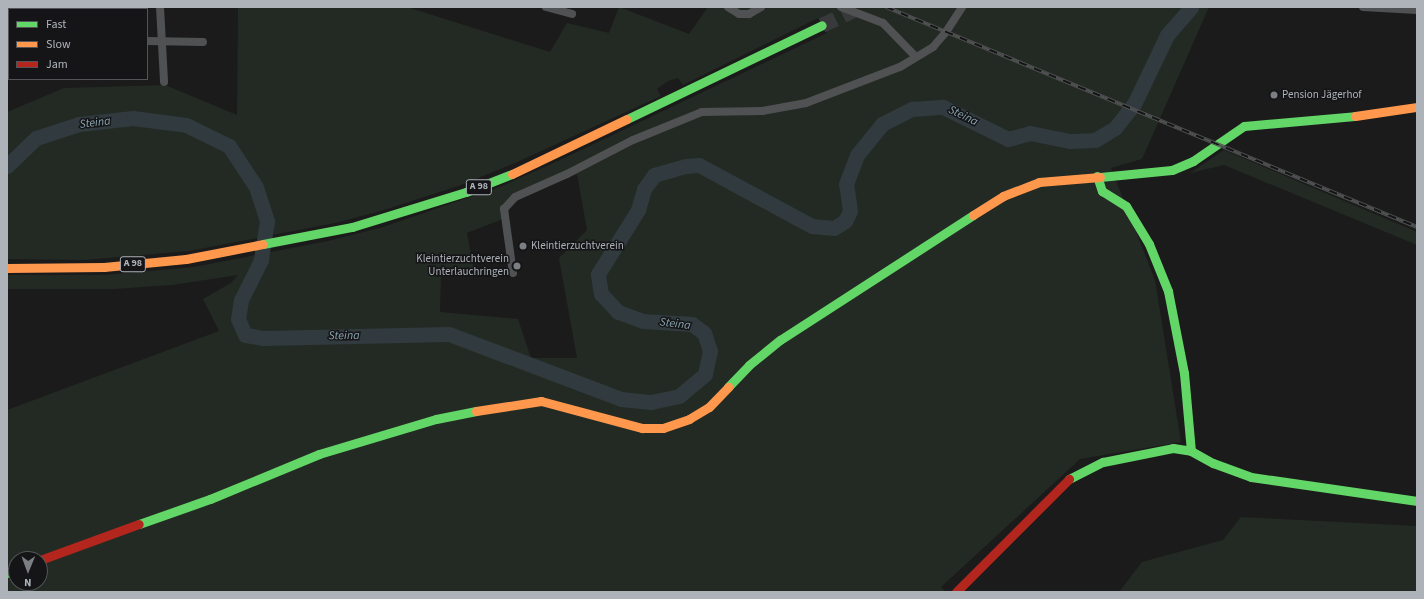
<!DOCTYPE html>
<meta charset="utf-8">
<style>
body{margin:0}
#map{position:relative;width:1424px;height:599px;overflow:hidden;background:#1b1b1b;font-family:"Source Sans 3",sans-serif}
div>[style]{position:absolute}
.green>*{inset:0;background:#232a23}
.river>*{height:15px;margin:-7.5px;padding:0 7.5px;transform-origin:7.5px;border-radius:7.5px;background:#313a3e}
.highway-tunnel>*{height:15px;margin-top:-7.5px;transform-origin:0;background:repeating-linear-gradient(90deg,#38393b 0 15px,transparent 0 23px)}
.street>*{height:8px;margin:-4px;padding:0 4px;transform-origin:4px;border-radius:4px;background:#505153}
.fast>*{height:9px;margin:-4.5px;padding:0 4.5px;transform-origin:4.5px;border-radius:4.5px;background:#63d668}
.slow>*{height:9px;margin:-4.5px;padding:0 4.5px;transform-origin:4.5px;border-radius:4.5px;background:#ff974d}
.jam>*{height:9px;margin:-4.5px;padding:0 4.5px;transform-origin:4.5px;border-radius:4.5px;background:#b3261e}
.rail>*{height:4px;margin-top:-2px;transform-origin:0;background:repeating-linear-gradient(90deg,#151517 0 8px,#505152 0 16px);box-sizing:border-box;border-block:1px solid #505152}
.dots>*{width:11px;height:11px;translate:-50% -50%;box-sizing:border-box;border:2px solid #151517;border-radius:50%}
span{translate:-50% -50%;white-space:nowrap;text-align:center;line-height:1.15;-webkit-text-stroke:3px #151517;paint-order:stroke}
.shield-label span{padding:1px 3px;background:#151517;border:1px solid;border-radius:3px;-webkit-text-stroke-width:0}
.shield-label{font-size:10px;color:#aeb3ba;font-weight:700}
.poi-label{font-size:11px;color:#aeb3ba}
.left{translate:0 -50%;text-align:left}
.right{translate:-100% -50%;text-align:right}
.water-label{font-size:12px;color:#89a4b1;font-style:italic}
.frame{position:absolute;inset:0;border:8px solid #aeb3ba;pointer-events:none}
.legend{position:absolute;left:8px;top:8px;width:140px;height:72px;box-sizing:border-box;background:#151517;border:1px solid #525458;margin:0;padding:5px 7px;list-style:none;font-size:12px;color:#aeb3ba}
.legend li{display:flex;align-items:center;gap:8px;height:20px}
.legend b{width:20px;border:1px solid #525458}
.north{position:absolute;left:8px;top:551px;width:40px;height:40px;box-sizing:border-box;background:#151517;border:1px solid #525458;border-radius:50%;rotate:181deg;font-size:11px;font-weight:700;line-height:16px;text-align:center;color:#aeb3ba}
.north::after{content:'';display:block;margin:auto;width:14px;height:18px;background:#7b7e82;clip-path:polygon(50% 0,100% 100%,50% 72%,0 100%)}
</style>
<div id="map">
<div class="green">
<div style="clip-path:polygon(evenodd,238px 7px,407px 7px,550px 52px,567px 23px,609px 33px,619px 7px,689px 34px,708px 7px,1209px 7px,1142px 159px,1111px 168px,1155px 280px,1181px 442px,1080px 459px,941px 587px,946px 592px,7px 592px,7px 410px,219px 331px,203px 299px,231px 283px,238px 275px,172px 285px,114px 289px,7px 289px,7px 275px,105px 275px,194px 267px,328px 241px,383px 227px,502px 186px,558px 161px,827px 33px,818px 18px,683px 85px,678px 78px,668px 81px,657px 89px,661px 96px,515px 163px,461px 185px,384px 210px,335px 223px,189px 251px,84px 260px,7px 259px,7px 112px,64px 88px,165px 85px,237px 115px,238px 7px,577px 174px,587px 230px,559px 258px,577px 358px,531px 358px,518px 319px,440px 312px,441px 275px,475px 275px,467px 233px,508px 217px,509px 210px,516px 201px,577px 174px,238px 7px,16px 559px,40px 559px,40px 583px,16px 583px,16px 559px)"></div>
<div style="clip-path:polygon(1224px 150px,1417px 232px,1417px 245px,1224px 165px,1190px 173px)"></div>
<div style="clip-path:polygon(1241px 517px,1417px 526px,1417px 592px,1119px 592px,1142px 562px,1223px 540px)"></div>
</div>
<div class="river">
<div style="left:7px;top:166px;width:40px;rotate:-44deg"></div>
<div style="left:36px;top:138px;width:45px;rotate:-18deg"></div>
<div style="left:79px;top:124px;width:54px;rotate:-6.3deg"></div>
<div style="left:133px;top:118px;width:53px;rotate:7.5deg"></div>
<div style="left:186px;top:125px;width:48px;rotate:26deg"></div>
<div style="left:229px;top:146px;width:49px;rotate:56.6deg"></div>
<div style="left:256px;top:187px;width:36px;rotate:72deg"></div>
<div style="left:267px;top:221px;width:39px;rotate:99deg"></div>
<div style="left:261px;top:260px;width:45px;rotate:116.6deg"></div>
<div style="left:241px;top:300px;width:19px;rotate:99deg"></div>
<div style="left:238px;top:319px;width:17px;rotate:66deg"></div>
<div style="left:245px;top:335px;width:18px;rotate:9deg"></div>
<div style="left:263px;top:338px;width:186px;rotate:-1.2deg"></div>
<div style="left:449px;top:334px;width:184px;rotate:20.7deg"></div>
<div style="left:621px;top:399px;width:30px;rotate:6deg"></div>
<div style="left:651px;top:402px;width:29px;rotate:-12deg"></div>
<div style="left:679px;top:396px;width:34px;rotate:-40deg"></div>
<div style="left:705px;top:374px;width:24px;rotate:-78deg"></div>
<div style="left:710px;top:351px;width:19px;rotate:-108deg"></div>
<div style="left:704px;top:333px;width:15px;rotate:-143deg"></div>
<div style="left:692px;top:324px;width:49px;rotate:-176.5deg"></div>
<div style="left:643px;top:321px;width:27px;rotate:-160deg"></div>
<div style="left:618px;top:312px;width:25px;rotate:-133deg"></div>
<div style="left:601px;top:294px;width:20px;rotate:-99deg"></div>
<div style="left:598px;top:274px;width:75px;rotate:-58deg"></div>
<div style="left:638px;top:210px;width:22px;rotate:-74deg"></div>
<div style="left:644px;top:189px;width:17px;rotate:-54deg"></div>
<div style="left:654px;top:175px;width:33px;rotate:-16deg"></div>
<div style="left:686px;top:166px;width:13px;rotate:-4deg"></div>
<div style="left:699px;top:165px;width:128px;rotate:28.4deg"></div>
<div style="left:812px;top:226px;width:22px;rotate:5deg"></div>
<div style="left:834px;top:228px;width:13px;rotate:-32deg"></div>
<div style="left:845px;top:221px;width:11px;rotate:-63deg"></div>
<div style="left:850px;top:211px;width:27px;rotate:-98deg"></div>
<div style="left:846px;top:184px;width:31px;rotate:-69deg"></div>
<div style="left:857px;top:155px;width:40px;rotate:-51deg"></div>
<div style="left:882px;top:124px;width:34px;rotate:-27deg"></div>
<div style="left:912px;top:109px;width:31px;rotate:-4deg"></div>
<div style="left:943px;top:107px;width:72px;rotate:26.2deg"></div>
<div style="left:1008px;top:139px;width:23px;rotate:-15deg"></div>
<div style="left:1030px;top:133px;width:41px;rotate:11.3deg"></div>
<div style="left:1070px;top:141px;width:25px;rotate:-2deg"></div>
<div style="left:1095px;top:140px;width:23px;rotate:-31deg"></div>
<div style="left:1115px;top:128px;width:31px;rotate:-52deg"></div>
<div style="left:1134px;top:104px;width:76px;rotate:-64.4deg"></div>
<div style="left:1167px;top:35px;width:37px;rotate:-49deg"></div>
</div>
<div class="highway-tunnel">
<div style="left:822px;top:25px;width:42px;rotate:-25.3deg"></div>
</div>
<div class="street">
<div style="left:160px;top:7px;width:75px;rotate:86.9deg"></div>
<div style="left:546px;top:7px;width:27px;rotate:15deg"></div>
<div style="left:728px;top:7px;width:13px;rotate:32deg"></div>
<div style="left:739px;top:14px;width:10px"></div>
<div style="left:749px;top:14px;width:14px;rotate:-30deg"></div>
<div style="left:841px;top:7px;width:45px;rotate:20.9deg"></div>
<div style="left:883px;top:23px;width:46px;rotate:45.9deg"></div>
<div style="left:1363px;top:7px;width:54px;rotate:3.2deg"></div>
<div style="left:147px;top:41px;width:56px;rotate:1deg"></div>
<div style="left:7px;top:45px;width:2px;rotate:-27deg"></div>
<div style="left:513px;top:273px;width:65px;rotate:-98deg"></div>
<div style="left:504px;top:209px;width:16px;rotate:-47deg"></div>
<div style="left:515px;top:197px;width:57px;rotate:-23.9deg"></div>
<div style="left:567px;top:174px;width:74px;rotate:-27.3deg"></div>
<div style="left:633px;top:140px;width:74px;rotate:-22.1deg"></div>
<div style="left:702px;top:112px;width:60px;rotate:-1deg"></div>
<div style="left:762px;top:111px;width:45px;rotate:-10.3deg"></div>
<div style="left:806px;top:103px;width:101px;rotate:-21deg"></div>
<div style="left:900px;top:67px;width:39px;rotate:-31deg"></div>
<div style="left:933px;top:47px;width:20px;rotate:-49deg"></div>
<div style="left:946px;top:32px;width:30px;rotate:-57deg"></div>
</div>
<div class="fast">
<div style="left:627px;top:119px;width:216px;rotate:-25.7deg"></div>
<div style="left:1097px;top:176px;width:16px;rotate:72deg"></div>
<div style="left:1102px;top:191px;width:28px;rotate:32deg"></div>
<div style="left:1126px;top:206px;width:44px;rotate:58.8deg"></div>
<div style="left:1149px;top:244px;width:51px;rotate:68deg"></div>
<div style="left:1168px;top:291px;width:84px;rotate:79deg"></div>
<div style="left:1184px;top:373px;width:78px;rotate:84.9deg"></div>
<div style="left:1100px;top:177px;width:72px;rotate:-5.6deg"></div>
<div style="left:1172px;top:170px;width:23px;rotate:-23deg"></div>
<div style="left:1193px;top:161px;width:62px;rotate:-34.5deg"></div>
<div style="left:1244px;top:126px;width:111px;rotate:-5.1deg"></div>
<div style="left:263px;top:244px;width:91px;rotate:-10.8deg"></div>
<div style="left:352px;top:227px;width:119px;rotate:-17.1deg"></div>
<div style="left:466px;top:192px;width:49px;rotate:-21.4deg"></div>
<div style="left:728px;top:387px;width:30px;rotate:-46deg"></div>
<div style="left:749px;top:365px;width:40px;rotate:-39deg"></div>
<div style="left:780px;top:340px;width:230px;rotate:-32.9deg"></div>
<div style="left:1069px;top:479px;width:38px;rotate:-27deg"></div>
<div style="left:1103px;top:462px;width:71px;rotate:-11.3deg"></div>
<div style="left:1173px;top:448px;width:18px;rotate:9deg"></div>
<div style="left:1191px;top:451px;width:25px;rotate:29deg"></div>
<div style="left:1213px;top:463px;width:40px;rotate:20.2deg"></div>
<div style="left:1251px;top:477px;width:168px;rotate:8.2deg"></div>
<div style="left:139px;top:524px;width:75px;rotate:-19.4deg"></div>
<div style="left:210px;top:499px;width:118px;rotate:-22.4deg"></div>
<div style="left:319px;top:454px;width:122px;rotate:-16.7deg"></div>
<div style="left:436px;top:419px;width:41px;rotate:-11.3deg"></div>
<div style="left:7px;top:573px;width:10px;rotate:-24deg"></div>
</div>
<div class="slow">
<div style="left:1355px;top:116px;width:63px;rotate:-8.3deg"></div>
<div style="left:512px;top:174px;width:127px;rotate:-25.6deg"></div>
<div style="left:973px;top:215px;width:36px;rotate:-32deg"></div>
<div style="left:1003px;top:196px;width:39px;rotate:-21deg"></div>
<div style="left:1039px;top:182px;width:61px;rotate:-4.7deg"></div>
<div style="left:7px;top:268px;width:97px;rotate:-0.6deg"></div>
<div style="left:104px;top:267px;width:82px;rotate:-5.6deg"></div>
<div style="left:186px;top:259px;width:78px;rotate:-11deg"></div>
<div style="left:476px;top:411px;width:66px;rotate:-8.7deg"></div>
<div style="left:541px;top:401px;width:105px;rotate:15deg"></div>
<div style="left:642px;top:428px;width:21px"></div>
<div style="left:663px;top:428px;width:28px;rotate:-19deg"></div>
<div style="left:689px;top:419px;width:23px;rotate:-31deg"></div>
<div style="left:709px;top:407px;width:28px;rotate:-46deg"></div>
</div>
<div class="jam">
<div style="left:40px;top:560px;width:105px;rotate:-20deg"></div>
<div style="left:956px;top:592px;width:160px;rotate:-45deg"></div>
</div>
<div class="rail">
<div style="left:886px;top:7px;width:575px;rotate:22.5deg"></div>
</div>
<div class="dots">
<div style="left:1274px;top:95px;background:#7b7e82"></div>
<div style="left:523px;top:246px;background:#7b7e82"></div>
<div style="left:517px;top:266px;background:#7b7e82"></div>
</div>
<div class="shield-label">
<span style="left:479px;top:187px">A 98</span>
<span style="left:133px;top:264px">A 98</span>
</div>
<div class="poi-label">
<span class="left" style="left:1282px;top:95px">Pension Jägerhof</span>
<span class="left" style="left:531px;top:246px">Kleintierzuchtverein</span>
<span class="right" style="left:509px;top:266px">Kleintierzuchtverein<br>Unterlauchringen</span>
</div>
<div class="water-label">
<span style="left:963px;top:116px;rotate:26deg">Steina</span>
<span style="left:95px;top:123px;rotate:-7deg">Steina</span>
<span style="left:675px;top:324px;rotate:7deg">Steina</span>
<span style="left:344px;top:336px;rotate:-1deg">Steina</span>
</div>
<div class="frame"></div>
<ul class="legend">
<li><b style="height:5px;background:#63d668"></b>Fast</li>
<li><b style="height:5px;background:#ff974d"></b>Slow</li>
<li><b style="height:5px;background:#b3261e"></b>Jam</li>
</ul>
<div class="north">N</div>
</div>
